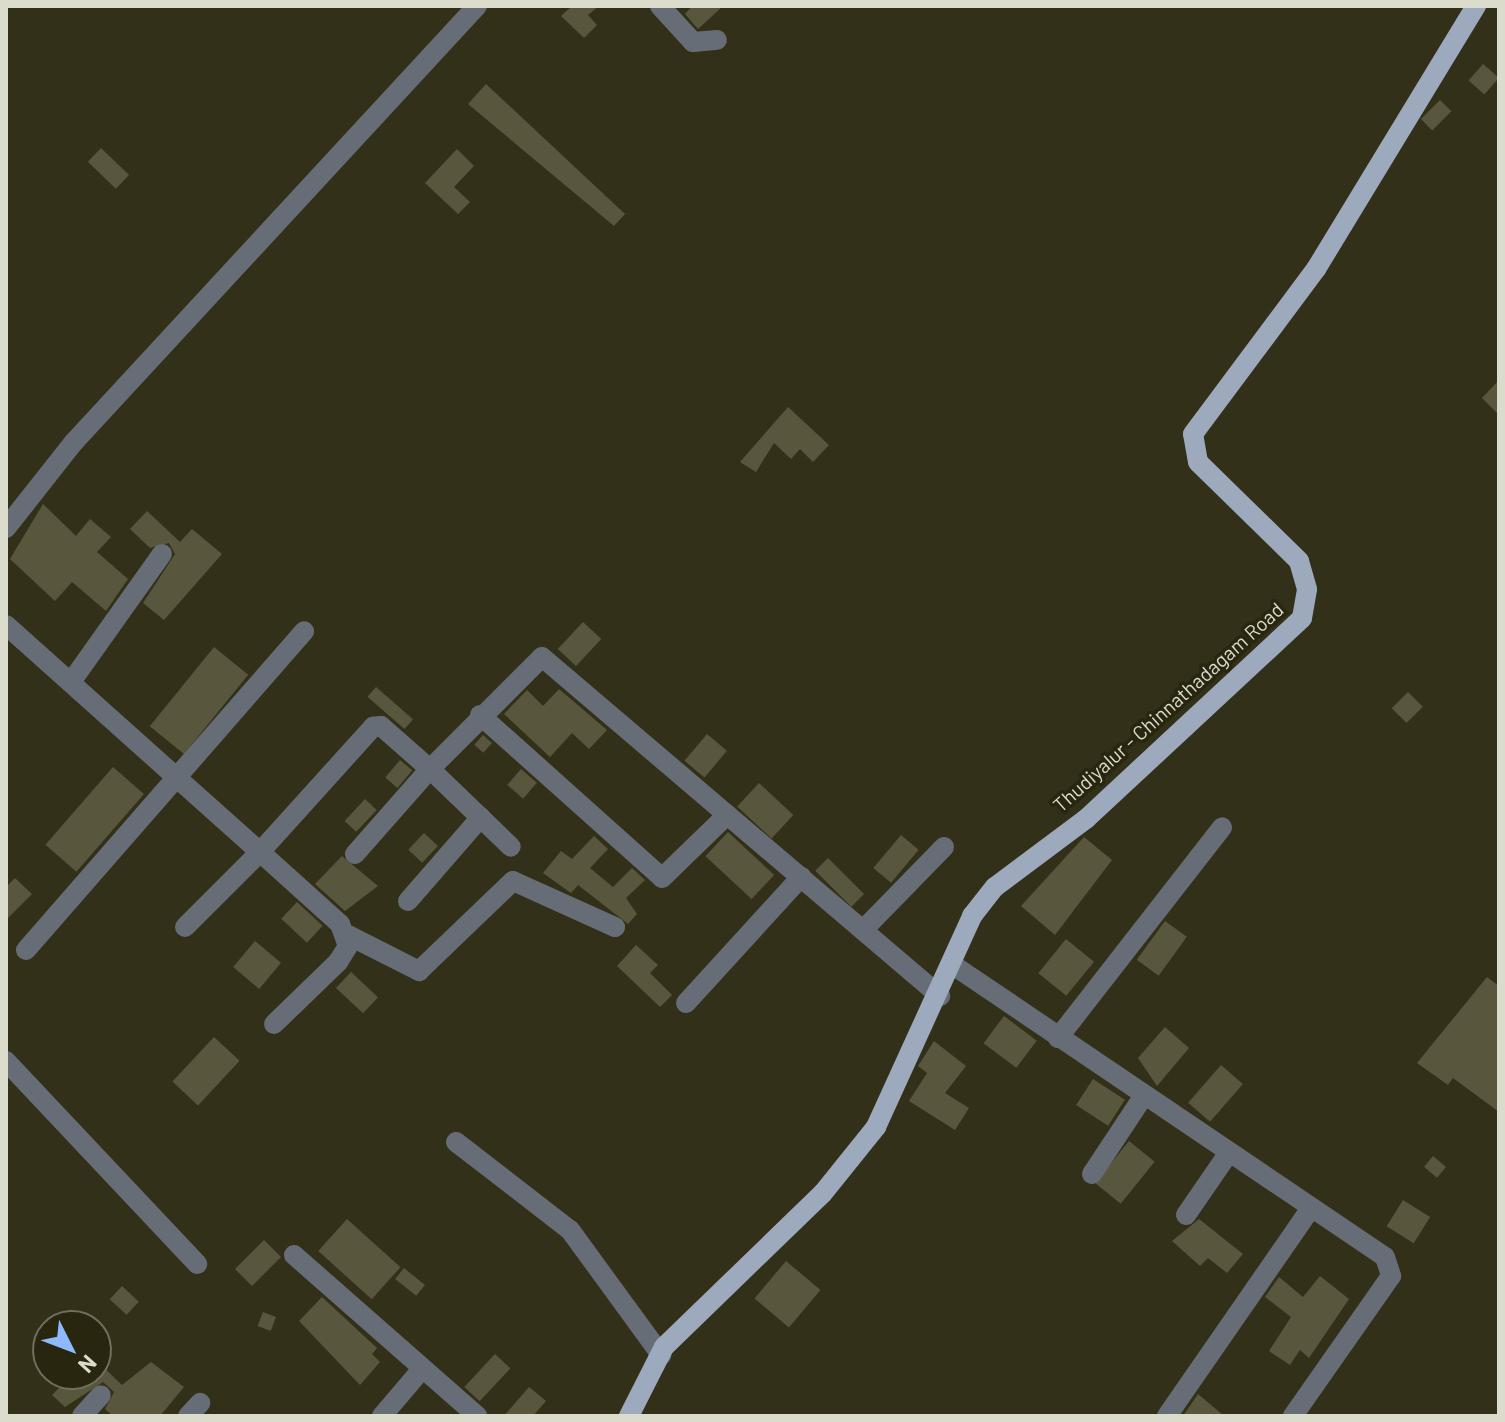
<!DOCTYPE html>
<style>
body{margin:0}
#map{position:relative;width:1505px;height:1422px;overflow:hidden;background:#323019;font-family:Barlow,sans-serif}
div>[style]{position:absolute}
.building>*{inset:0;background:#58573e;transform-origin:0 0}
.minor>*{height:20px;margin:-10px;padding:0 10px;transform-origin:10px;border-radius:10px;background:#676d77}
.major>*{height:20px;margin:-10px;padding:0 10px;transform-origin:10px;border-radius:10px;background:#9daabe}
span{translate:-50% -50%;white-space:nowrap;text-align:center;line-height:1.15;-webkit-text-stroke:7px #28260f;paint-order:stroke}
.street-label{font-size:20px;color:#dcdccd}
.frame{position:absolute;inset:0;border:8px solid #dcdccd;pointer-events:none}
.north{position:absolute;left:32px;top:1310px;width:80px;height:80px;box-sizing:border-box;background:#28260f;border:2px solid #706f5b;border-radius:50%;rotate:132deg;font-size:22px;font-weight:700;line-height:32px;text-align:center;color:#dcdccd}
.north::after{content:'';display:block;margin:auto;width:28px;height:36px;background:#8eb9fc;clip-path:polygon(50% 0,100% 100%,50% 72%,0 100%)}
</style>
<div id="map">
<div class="building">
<div style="clip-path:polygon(572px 6px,599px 6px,588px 15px,597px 25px,584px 38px,561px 16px)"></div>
<div style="clip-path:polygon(692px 6px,723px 6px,698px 29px,685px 14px)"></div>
<div style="left:1483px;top:64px;width:21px;height:22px;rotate:41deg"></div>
<div style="clip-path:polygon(486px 84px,625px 214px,614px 226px,468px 104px)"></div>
<div style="left:1440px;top:100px;width:16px;height:27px;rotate:45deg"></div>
<div style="left:101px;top:148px;width:39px;height:19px;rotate:44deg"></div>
<div style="clip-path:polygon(457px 149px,474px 166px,454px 187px,470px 202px,458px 214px,425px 183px)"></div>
<div style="clip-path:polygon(1499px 380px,1499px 415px,1482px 398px)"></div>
<div style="clip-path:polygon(788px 407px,829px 445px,813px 462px,800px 449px,791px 459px,774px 443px,756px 472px,740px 462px)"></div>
<div style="clip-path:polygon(43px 504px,76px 536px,90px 519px,111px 537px,97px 552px,128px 579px,106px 611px,72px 582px,55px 601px,10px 559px)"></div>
<div style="clip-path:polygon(147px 511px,180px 542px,192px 529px,222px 554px,164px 620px,143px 603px,175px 554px,169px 543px,150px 548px,130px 529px)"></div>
<div style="left:583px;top:622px;width:25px;height:37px;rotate:43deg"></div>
<div style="left:214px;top:647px;width:44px;height:102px;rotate:39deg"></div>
<div style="left:376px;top:687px;width:49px;height:13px;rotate:41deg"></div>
<div style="clip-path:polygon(559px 689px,607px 730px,589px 749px,572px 733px,550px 757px,504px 714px,527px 690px,543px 706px)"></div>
<div style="left:1408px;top:692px;width:21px;height:23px;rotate:45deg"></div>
<div style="left:707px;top:734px;width:26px;height:35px;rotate:40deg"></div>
<div style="left:483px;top:735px;width:12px;height:13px;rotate:42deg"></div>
<div style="left:400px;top:760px;width:16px;height:23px;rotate:40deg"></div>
<div style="left:113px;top:767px;width:41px;height:103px;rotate:41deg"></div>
<div style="left:521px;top:769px;width:21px;height:21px;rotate:41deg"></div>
<div style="left:759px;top:783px;width:47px;height:32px;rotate:43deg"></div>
<div style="left:365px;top:799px;width:16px;height:30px;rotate:43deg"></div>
<div style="left:728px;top:832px;width:63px;height:33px;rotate:43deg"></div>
<div style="left:424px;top:833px;width:19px;height:23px;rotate:43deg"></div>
<div style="left:901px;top:835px;width:23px;height:43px;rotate:40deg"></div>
<div style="clip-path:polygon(594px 836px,608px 849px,590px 868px,613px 887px,632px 868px,645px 880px,626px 898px,637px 914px,628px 924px,578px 885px,571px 893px,543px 873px,561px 851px,572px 859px)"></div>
<div style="clip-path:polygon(1084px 837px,1112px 860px,1055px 935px,1021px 906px)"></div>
<div style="clip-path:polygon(342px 856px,378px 886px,345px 911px,315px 884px)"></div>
<div style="left:828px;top:858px;width:51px;height:18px;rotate:45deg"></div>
<div style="clip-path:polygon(15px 878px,32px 894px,6px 920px,6px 887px)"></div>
<div style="left:297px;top:902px;width:35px;height:23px;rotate:43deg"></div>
<div style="left:1165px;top:921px;width:27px;height:48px;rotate:36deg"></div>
<div style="left:1066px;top:939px;width:36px;height:44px;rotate:39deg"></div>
<div style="left:255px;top:941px;width:34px;height:34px;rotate:40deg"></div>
<div style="clip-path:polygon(636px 945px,658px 965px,650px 973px,672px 995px,660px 1007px,617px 966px)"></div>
<div style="left:351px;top:972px;width:37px;height:22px;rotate:43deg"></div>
<div style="clip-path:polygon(1487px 977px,1499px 986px,1499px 1112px,1453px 1078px,1448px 1085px,1417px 1063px)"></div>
<div style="left:1004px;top:1016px;width:41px;height:34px;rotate:37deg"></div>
<div style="clip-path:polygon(1165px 1027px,1189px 1048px,1157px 1086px,1138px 1058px)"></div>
<div style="left:214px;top:1037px;width:35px;height:61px;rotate:43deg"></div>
<div style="clip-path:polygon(934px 1041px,966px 1066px,945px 1093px,969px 1108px,955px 1130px,909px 1101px,927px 1073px,918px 1066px)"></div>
<div style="left:1221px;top:1065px;width:29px;height:50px;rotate:41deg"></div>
<div style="left:1093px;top:1079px;width:38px;height:31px;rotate:33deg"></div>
<div style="left:1129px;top:1141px;width:33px;height:54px;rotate:39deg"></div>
<div style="left:1433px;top:1156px;width:17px;height:14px;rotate:40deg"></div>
<div style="left:1403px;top:1200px;width:32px;height:31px;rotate:32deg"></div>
<div style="left:347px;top:1219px;width:72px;height:43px;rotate:42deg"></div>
<div style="clip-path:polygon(1199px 1219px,1243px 1254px,1227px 1273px,1208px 1258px,1200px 1266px,1172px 1241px)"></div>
<div style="left:264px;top:1240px;width:24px;height:41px;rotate:45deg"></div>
<div style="left:786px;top:1261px;width:45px;height:49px;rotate:40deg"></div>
<div style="left:404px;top:1268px;width:27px;height:14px;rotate:39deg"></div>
<div style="clip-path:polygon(1320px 1276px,1349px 1299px,1309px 1358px,1300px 1350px,1290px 1365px,1269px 1351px,1291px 1317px,1265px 1297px,1279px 1277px,1303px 1297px)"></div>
<div style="left:122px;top:1286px;width:23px;height:18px;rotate:43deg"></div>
<div style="clip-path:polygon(322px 1297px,377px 1348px,372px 1354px,380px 1362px,360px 1385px,299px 1321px)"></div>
<div style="left:263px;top:1312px;width:14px;height:15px;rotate:21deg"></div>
<div style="left:495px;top:1354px;width:21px;height:45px;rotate:43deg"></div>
<div style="clip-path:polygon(96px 1360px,122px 1385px,151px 1362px,184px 1387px,160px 1416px,113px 1416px,105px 1409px,114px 1392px,103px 1382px,65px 1407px,52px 1395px,73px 1374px,96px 1374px)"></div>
<div style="clip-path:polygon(529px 1387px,546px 1401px,533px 1416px,504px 1416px)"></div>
<div style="clip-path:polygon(1198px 1394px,1224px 1416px,1183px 1416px)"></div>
</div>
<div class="minor">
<div style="left:660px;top:6px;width:49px;rotate:47.5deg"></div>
<div style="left:693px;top:42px;width:24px;rotate:-5deg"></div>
<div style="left:6px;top:528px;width:110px;rotate:-51.7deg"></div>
<div style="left:74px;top:442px;width:594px;rotate:-47.25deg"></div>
<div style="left:6px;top:625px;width:341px;rotate:41.8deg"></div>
<div style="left:260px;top:852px;width:169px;rotate:-47.9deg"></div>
<div style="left:373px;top:727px;width:8px;rotate:-7deg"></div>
<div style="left:381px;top:726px;width:65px;rotate:41.3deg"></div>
<div style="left:430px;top:769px;width:158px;rotate:-45deg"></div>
<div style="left:542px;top:657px;width:523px;rotate:40.42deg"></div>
<div style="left:71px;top:682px;width:157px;rotate:-54.6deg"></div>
<div style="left:480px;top:715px;width:244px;rotate:41.8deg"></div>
<div style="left:662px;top:878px;width:91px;rotate:-44.1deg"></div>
<div style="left:355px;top:854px;width:113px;rotate:-48.6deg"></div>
<div style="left:430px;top:769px;width:112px;rotate:43.9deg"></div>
<div style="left:408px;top:901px;width:111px;rotate:-49deg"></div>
<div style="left:185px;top:927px;width:106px;rotate:-45deg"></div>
<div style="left:260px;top:852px;width:108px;rotate:42deg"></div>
<div style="left:340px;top:924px;width:23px;rotate:70deg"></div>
<div style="left:348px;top:946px;width:19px;rotate:122deg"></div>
<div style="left:338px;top:962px;width:89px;rotate:135.9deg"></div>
<div style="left:863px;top:930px;width:116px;rotate:-45.7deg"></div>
<div style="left:348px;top:935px;width:80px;rotate:26.9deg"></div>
<div style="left:419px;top:971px;width:130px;rotate:-43.8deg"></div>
<div style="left:513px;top:881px;width:112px;rotate:24.3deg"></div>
<div style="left:26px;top:950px;width:423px;rotate:-48.9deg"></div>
<div style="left:953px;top:965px;width:521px;rotate:34.06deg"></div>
<div style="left:1385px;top:1257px;width:20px;rotate:72deg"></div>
<div style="left:1391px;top:1276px;width:171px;rotate:125deg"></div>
<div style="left:686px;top:1003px;width:171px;rotate:-47.6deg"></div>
<div style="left:1058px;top:1038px;width:267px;rotate:-52.1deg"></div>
<div style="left:6px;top:1061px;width:279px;rotate:46.7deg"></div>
<div style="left:456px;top:1142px;width:144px;rotate:37.7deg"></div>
<div style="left:570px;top:1230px;width:155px;rotate:53.9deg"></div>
<div style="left:1092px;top:1174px;width:92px;rotate:-56.5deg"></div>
<div style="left:1186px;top:1215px;width:74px;rotate:-55.5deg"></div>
<div style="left:294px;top:1255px;width:244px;rotate:41.3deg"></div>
<div style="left:82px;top:1416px;width:28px;rotate:-48deg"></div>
<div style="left:188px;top:1416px;width:18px;rotate:-47deg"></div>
<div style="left:382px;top:1416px;width:62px;rotate:-49.6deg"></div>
<div style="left:1167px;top:1416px;width:249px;rotate:-55.3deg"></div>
</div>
<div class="major">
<div style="left:629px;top:1416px;width:77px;rotate:-63.1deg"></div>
<div style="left:664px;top:1347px;width:221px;rotate:-44.1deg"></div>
<div style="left:823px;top:1193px;width:85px;rotate:-51.2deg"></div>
<div style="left:876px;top:1127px;width:232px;rotate:-65.5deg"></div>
<div style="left:972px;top:916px;width:37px;rotate:-52deg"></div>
<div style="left:995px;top:887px;width:114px;rotate:-36.8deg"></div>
<div style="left:1086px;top:819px;width:295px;rotate:-42.9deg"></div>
<div style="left:1302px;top:618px;width:29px;rotate:-80deg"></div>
<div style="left:1307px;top:589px;width:29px;rotate:-106deg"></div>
<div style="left:1299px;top:561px;width:141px;rotate:-135.6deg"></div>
<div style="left:1198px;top:462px;width:28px;rotate:-100deg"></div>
<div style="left:1193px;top:434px;width:206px;rotate:-53.3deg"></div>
<div style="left:1316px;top:269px;width:308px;rotate:-58.7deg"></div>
</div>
<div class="street-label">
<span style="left:1168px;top:707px;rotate:-42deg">Thudiyalur - Chinnathadagam Road</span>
</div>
<div class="frame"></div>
<div class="north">N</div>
</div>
